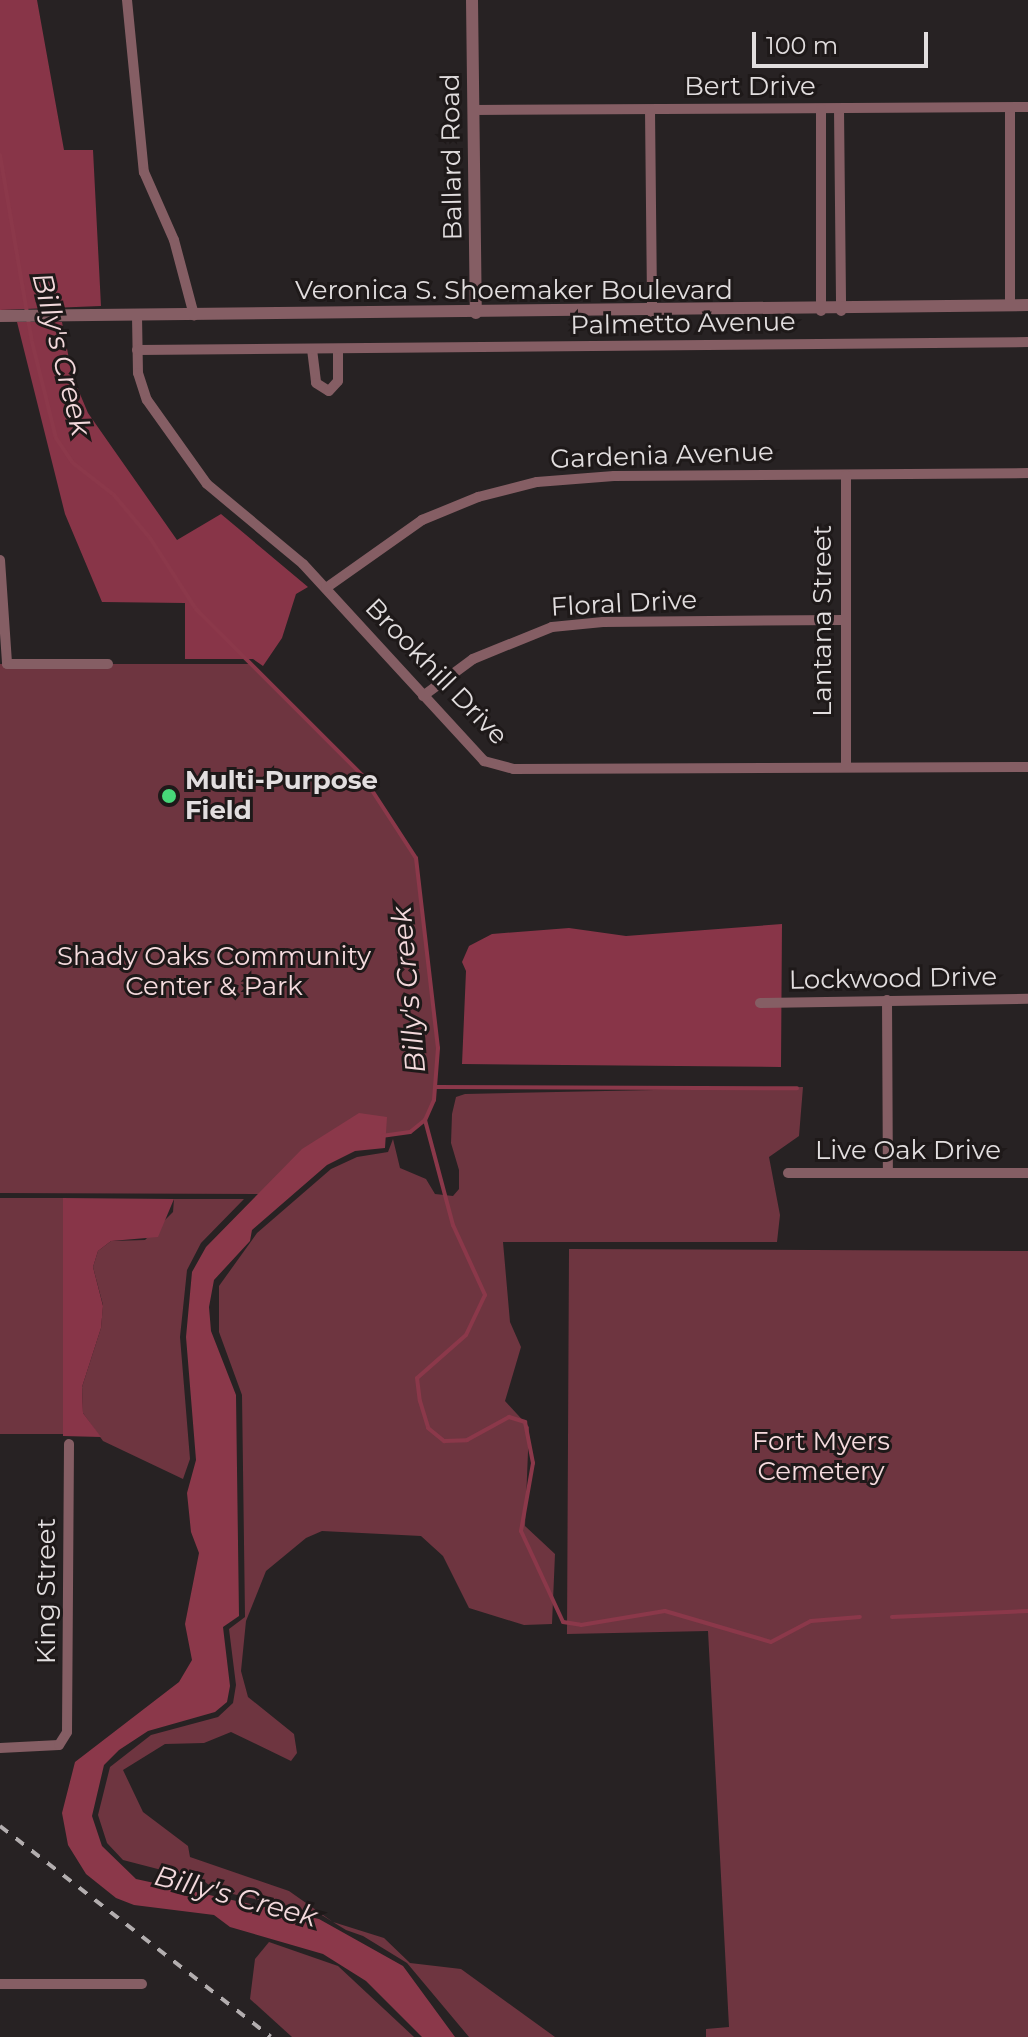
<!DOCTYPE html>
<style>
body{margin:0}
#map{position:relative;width:1028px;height:2037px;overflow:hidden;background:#272223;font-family:Montserrat,sans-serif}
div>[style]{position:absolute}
.green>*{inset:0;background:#6e3540;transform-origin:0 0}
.forest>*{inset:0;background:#883548}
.water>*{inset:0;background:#8b384a}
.stream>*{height:4px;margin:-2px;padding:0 2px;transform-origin:2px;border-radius:2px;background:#8b384a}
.minor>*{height:10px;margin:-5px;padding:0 5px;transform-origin:5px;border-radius:5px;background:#855e64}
.tertiary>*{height:12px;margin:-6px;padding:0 6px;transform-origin:6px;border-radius:6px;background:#855e64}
.rail>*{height:4px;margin-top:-2px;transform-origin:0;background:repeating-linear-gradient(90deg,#b3aeaf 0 10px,transparent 0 20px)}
.dots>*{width:22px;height:22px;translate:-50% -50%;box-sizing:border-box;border:4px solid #1e1919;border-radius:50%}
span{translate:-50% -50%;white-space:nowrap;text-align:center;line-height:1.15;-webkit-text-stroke:6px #1e1919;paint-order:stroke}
.street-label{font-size:26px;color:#e2dedf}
.poi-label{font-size:26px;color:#e2dedf;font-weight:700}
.left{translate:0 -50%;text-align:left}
.park-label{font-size:26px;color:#f5dbde}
.water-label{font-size:28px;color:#f3d9dc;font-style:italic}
.scale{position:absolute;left:752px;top:32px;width:176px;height:36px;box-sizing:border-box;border:4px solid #e2dedf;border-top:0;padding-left:10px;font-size:24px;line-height:28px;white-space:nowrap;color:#e2dedf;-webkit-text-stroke:6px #1e1919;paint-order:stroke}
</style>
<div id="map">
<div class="green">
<div style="clip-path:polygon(0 664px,253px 664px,362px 775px,416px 858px,438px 1048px,434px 1100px,425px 1120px,410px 1132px,352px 1140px,286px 1194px,0 1193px)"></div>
<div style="clip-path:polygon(803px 1087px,799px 1136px,769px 1157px,780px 1215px,777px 1242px,503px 1242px,510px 1322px,521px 1347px,505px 1401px,529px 1427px,525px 1526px,555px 1554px,552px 1624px,524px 1625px,469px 1608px,443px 1556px,421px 1536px,322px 1531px,306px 1538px,266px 1571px,246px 1621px,241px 1671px,248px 1697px,294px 1734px,297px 1753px,291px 1761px,231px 1732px,204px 1743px,165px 1744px,123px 1770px,143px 1812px,188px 1846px,190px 1857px,289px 1891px,333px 1922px,384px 1938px,410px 1963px,461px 1969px,555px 2037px,469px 2037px,407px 1963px,363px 1936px,346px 1930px,320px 1914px,215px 1890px,204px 1881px,123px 1860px,107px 1843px,98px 1815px,110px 1767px,151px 1735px,218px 1717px,233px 1703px,236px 1685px,229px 1629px,245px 1617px,242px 1395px,219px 1332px,219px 1286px,257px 1233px,331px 1169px,357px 1157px,388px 1152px,393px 1139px,400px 1168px,426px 1179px,435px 1194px,453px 1196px,459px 1189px,459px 1170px,451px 1143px,452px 1114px,456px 1097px,465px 1094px)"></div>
<div style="left:0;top:1198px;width:63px;height:236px"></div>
<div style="clip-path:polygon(174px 1199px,244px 1199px,201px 1243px,187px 1270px,180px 1337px,190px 1459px,183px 1479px,103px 1441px,83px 1413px,82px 1387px,101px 1328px,103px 1305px,93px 1267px,98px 1251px,111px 1241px,145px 1240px,173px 1212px)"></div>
<div style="clip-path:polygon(569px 1249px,1028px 1251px,1028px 2037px,706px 2037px,706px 2029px,729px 2027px,708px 1631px,567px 1634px)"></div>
<div style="clip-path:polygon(269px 1942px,338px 1966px,414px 2037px,292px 2037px,250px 1999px,255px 1959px)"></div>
</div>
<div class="forest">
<div style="clip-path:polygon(0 0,37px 0,64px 150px,93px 150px,101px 306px,0 310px)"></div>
<div style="clip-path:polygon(17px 322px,62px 322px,72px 375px,88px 413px,177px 540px,221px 514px,308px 587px,296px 594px,282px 638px,263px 666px,253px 659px,185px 659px,185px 603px,102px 602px,65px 514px)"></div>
<div style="clip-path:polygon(782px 924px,781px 1067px,462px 1064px,466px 971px,462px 962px,469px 946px,492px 934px,569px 928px,626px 936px)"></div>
<div style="clip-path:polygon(63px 1198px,174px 1199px,158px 1237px,111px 1241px,98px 1251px,93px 1267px,103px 1306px,101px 1328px,82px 1387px,83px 1413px,101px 1437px,63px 1436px)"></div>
</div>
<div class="water">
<div style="clip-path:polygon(359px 1113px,387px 1117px,385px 1148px,355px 1151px,327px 1165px,252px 1230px,250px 1241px,214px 1280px,209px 1307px,211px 1331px,236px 1395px,239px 1616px,223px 1627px,230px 1686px,227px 1702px,215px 1712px,148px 1731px,119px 1750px,104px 1765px,92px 1816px,102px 1846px,136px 1879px,319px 1919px,403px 1966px,455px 2037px,422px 2037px,366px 1981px,323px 1954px,230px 1927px,214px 1915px,134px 1905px,116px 1898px,86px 1874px,68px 1845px,62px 1813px,75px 1762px,179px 1682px,192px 1660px,185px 1624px,199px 1553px,191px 1532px,187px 1493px,196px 1460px,186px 1337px,192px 1272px,206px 1247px,302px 1149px)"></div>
</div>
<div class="stream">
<div style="left:0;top:155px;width:190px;rotate:80.3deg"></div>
<div style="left:32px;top:342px;width:99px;rotate:76deg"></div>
<div style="left:56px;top:438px;width:30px;rotate:56deg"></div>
<div style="left:73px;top:463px;width:52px;rotate:38deg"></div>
<div style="left:114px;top:495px;width:56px;rotate:50.1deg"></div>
<div style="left:150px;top:538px;width:85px;rotate:57.1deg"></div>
<div style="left:196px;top:609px;width:235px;rotate:45deg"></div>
<div style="left:362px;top:775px;width:99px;rotate:57deg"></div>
<div style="left:416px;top:858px;width:191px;rotate:83.4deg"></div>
<div style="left:438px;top:1048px;width:52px;rotate:94.4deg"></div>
<div style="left:434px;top:1100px;width:22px;rotate:114deg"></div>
<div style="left:425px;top:1120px;width:19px;rotate:141deg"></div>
<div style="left:410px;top:1132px;width:27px;rotate:172deg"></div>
<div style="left:435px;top:1087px;width:362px;rotate:0.2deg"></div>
<div style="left:425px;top:1120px;width:109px;rotate:75.1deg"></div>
<div style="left:453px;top:1225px;width:77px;rotate:65.4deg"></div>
<div style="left:485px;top:1295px;width:44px;rotate:115.4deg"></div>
<div style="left:466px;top:1335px;width:65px;rotate:138.7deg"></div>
<div style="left:417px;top:1378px;width:23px;rotate:83deg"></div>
<div style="left:420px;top:1401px;width:28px;rotate:73deg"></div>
<div style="left:428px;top:1428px;width:21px;rotate:39deg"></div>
<div style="left:444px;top:1441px;width:23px;rotate:-2deg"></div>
<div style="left:467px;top:1440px;width:48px;rotate:-28.7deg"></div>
<div style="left:509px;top:1417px;width:17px;rotate:17deg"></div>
<div style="left:525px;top:1422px;width:42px;rotate:79deg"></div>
<div style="left:533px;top:1463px;width:69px;rotate:100deg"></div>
<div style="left:521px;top:1531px;width:100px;rotate:65.2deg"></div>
<div style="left:563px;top:1622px;width:18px;rotate:9deg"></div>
<div style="left:581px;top:1625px;width:85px;rotate:-9.5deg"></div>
<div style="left:665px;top:1611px;width:110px;rotate:16.3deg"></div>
<div style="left:771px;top:1642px;width:45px;rotate:-27.7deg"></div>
<div style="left:811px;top:1621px;width:49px;rotate:-4.7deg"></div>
<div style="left:892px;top:1617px;width:136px;rotate:-2.5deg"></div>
</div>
<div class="minor">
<div style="left:127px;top:0;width:173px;rotate:84.4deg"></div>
<div style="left:144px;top:172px;width:74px;rotate:66.2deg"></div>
<div style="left:174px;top:240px;width:78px;rotate:75.1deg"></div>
<div style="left:1010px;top:108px;width:198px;rotate:90deg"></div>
<div style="left:839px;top:109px;width:202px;rotate:89.4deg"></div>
<div style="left:473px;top:110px;width:555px;rotate:-0.31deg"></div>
<div style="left:650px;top:110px;width:203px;rotate:89.4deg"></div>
<div style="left:821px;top:311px;width:202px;rotate:-90deg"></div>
<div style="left:137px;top:316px;width:57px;rotate:89deg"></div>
<div style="left:138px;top:373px;width:28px;rotate:72deg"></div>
<div style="left:147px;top:400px;width:103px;rotate:54.5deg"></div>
<div style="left:207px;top:484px;width:125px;rotate:39.8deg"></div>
<div style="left:303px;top:564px;width:268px;rotate:47.4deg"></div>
<div style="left:484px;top:761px;width:30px;rotate:15deg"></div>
<div style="left:513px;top:769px;width:515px;rotate:-0.22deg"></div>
<div style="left:312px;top:349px;width:34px;rotate:83deg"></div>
<div style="left:316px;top:383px;width:15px;rotate:32deg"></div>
<div style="left:329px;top:391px;width:13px;rotate:-48deg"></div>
<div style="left:338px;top:381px;width:32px;rotate:-90deg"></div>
<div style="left:137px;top:350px;width:891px;rotate:-0.51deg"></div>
<div style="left:0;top:560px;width:104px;rotate:86.1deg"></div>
<div style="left:7px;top:664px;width:101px"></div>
<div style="left:326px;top:588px;width:118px;rotate:-35.3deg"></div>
<div style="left:422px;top:520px;width:61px;rotate:-22.3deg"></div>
<div style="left:478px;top:497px;width:61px;rotate:-14.3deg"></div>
<div style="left:537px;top:482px;width:77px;rotate:-4.5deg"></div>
<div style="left:614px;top:476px;width:414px;rotate:-0.4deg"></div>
<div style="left:423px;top:696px;width:62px;rotate:-36.5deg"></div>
<div style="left:473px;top:659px;width:85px;rotate:-22.1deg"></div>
<div style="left:552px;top:627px;width:51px;rotate:-5.6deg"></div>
<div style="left:603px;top:622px;width:242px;rotate:-0.5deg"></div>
<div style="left:846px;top:767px;width:292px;rotate:-90deg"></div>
<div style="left:887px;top:1000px;width:172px;rotate:89.7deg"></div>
<div style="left:760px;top:1003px;width:268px;rotate:-0.9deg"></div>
<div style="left:788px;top:1173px;width:240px"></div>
<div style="left:0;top:1748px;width:59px;rotate:-2.9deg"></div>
<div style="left:59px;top:1745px;width:15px;rotate:-58deg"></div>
<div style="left:67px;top:1732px;width:288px;rotate:-89.6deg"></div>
<div style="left:0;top:1984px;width:142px"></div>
</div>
<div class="tertiary">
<div style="left:472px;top:0;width:313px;rotate:89.3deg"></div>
<div style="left:0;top:316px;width:1028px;rotate:-0.61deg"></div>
</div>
<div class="rail">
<div style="left:0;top:1826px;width:343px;rotate:37.9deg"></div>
</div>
<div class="dots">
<div style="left:169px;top:796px;background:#47d779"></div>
</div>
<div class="street-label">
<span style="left:750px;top:87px">Bert Drive</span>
<span style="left:452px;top:157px;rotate:-91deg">Ballard Road</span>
<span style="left:514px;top:291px">Veronica S. Shoemaker Boulevard</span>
<span style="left:683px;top:324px;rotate:-1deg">Palmetto Avenue</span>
<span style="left:662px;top:456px;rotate:-2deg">Gardenia Avenue</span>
<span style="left:624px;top:604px;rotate:-3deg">Floral Drive</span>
<span style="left:823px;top:621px;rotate:-90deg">Lantana Street</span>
<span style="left:436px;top:672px;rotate:46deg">Brookhill Drive</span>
<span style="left:893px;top:979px;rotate:-1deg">Lockwood Drive</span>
<span style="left:908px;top:1151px">Live Oak Drive</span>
<span style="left:47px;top:1591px;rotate:-90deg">King Street</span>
</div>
<div class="poi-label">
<span class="left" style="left:185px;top:796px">Multi-Purpose<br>Field</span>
</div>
<div class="park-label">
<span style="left:214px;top:972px">Shady Oaks Community<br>Center &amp; Park</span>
<span style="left:821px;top:1457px">Fort Myers<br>Cemetery</span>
</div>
<div class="water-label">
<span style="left:62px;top:354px;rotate:76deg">Billy's Creek</span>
<span style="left:408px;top:990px;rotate:-95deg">Billy's Creek</span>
<span style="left:236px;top:1896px;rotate:15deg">Billy's Creek</span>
</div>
<div class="scale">100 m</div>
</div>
